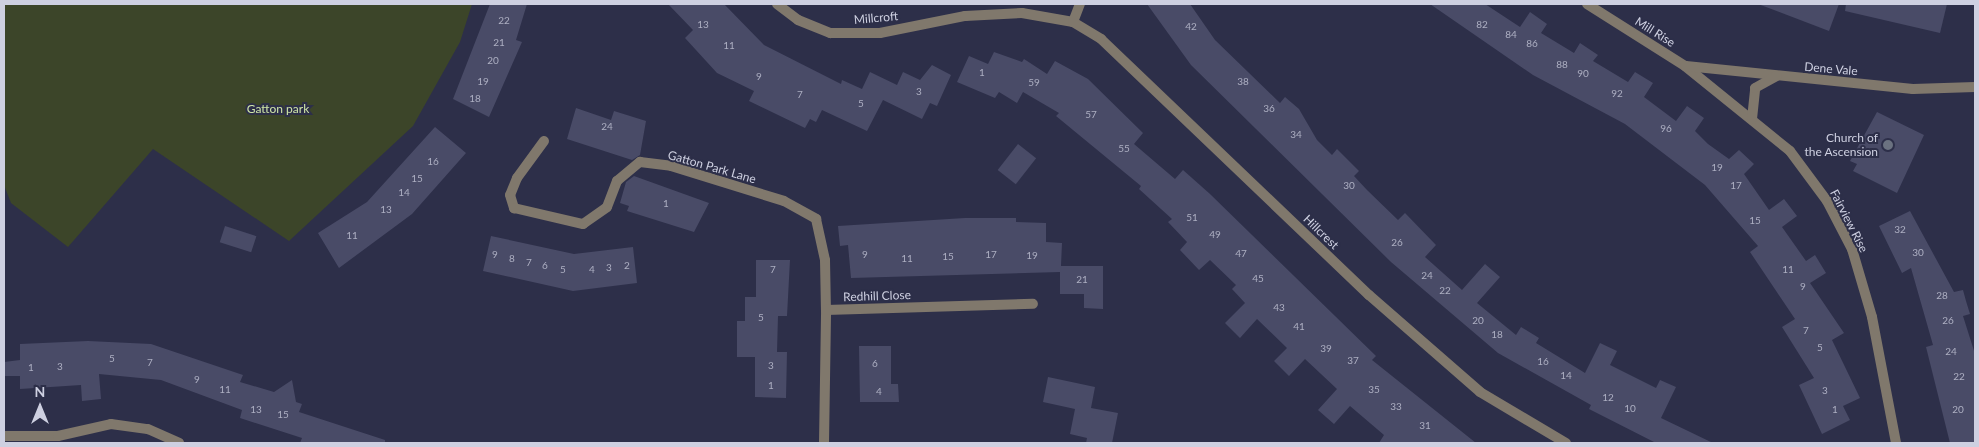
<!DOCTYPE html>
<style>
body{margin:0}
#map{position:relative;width:1979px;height:447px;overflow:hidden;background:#2d2f49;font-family:Lato,sans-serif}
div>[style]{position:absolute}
.green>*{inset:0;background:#3c4529}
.building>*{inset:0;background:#494b67;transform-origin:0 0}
.street>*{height:10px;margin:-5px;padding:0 5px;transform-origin:5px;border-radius:5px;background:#80786c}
.dots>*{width:14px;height:14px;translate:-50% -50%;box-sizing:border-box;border:2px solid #2d2f49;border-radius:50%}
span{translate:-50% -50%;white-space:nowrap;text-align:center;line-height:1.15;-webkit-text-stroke:4px #2d2f49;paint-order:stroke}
.number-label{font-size:10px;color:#adafc2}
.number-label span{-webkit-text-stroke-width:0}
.street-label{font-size:12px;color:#ced0e1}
.park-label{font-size:12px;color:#cfe5a7}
.poi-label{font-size:12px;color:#ced0e1}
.right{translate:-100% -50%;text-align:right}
.frame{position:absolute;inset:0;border:5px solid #ced0e1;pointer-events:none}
.north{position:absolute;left:15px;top:382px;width:50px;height:50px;-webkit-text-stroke:4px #2d2f49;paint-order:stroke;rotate:0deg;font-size:14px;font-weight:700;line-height:20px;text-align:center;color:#ced0e1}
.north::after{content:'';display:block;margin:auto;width:18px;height:22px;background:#ced0e1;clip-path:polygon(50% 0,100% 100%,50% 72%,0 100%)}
</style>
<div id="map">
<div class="green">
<div style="clip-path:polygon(4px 4px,472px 4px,460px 42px,413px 126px,289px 241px,153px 149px,68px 247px,11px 203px,4px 185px)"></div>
</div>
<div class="building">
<div style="clip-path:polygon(490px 4px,527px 4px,516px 40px,522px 42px,489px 117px,453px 99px)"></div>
<div style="clip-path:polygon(668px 4px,724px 4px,764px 45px,841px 84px,842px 80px,862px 89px,870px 72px,897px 85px,903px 72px,920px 80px,932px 65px,951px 75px,937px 106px,930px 103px,922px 119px,883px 100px,867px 131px,822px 110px,816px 122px,810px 119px,805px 128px,749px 101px,754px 91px,717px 73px,685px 38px,693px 30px)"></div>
<div style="clip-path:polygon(1147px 4px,1190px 4px,1215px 40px,1280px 103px,1285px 97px,1299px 109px,1317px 140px,1332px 155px,1337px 149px,1359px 171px,1354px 176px,1367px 190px,1398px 220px,1405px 213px,1436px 245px,1425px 257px,1462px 290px,1485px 264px,1500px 277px,1477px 303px,1516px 335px,1521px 327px,1539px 338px,1536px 343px,1585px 373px,1600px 343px,1617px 351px,1610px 365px,1656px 388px,1660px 380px,1676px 387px,1661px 418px,1713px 443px,1656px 443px,1589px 409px,1591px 405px,1498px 353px,1391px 262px,1191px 65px)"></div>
<div style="clip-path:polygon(1430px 4px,1485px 4px,1520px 27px,1530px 12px,1547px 24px,1541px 33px,1574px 53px,1580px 43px,1598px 55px,1593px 61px,1628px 82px,1635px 72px,1653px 83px,1644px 97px,1676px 121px,1687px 106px,1704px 118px,1695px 131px,1708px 144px,1729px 159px,1739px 150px,1754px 164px,1744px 174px,1769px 210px,1784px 199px,1797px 216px,1782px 227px,1806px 261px,1815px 255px,1826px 273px,1810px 283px,1844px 333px,1832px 340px,1860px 398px,1843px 406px,1850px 420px,1822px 434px,1799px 385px,1814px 378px,1782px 327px,1795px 319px,1750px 252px,1758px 246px,1705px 185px,1625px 124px,1533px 75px)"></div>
<div style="clip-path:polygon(1758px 4px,1839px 4px,1829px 31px)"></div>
<div style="clip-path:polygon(1846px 4px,1947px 4px,1940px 33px,1845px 11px)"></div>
<div style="clip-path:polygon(994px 52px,1022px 62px,1024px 59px,1047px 74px,1055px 61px,1088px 79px,1143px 133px,1134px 144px,1175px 179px,1183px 170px,1210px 194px,1376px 356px,1372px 360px,1476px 443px,1379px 443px,1384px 435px,1350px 406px,1334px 424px,1318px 410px,1337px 389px,1305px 359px,1289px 376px,1274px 361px,1287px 348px,1257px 319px,1240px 338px,1225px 323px,1245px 303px,1232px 289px,1236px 285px,1210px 260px,1199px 270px,1180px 250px,1187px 242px,1168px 222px,1172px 219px,1139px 189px,1141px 186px,1056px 116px,1059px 113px,1023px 92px,1017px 103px,999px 92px,995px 98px,957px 82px,969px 56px,988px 64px)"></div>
<div style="clip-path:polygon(576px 108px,611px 120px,614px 111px,646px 121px,640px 155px,632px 160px,567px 139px)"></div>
<div style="clip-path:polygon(1877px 112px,1924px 135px,1897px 193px,1853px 171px,1857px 164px,1850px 161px)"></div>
<div style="clip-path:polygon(435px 127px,466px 153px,412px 214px,339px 268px,318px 233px,367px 202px)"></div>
<div style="left:1018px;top:144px;width:23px;height:33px;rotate:38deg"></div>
<div style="clip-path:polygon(634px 176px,709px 203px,694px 232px,627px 211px,629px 206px,620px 203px,626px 182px)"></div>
<div style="clip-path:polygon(1910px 211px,1954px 292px,1963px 290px,1966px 301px,1970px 314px,1963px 316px,1975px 354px,1975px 443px,1950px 443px,1926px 347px,1933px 345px,1911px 268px,1902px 273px,1879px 226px)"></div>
<div style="clip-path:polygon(965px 218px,1016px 218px,1016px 222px,1046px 223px,1046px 242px,1062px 243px,1061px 266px,1103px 266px,1103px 309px,1084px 308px,1084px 294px,1060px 294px,1060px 272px,851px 278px,848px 245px,840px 246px,838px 226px)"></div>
<div style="left:225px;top:226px;width:33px;height:17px;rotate:18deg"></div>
<div style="clip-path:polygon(491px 236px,574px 254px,633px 247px,637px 283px,573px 291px,483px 271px)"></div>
<div style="clip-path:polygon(756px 260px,790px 260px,787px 316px,778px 316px,777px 352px,787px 352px,786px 398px,755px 397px,755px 357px,737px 357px,737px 321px,745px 321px,745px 297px,756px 297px)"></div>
<div style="clip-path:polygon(88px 341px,151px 344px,243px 375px,240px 382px,274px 392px,292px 380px,296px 402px,302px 404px,299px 412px,385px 440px,385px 443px,300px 443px,302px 438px,240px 418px,242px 410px,161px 380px,99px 374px,101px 399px,82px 401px,81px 385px,20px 389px,20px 376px,4px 376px,4px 362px,20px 360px,20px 344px)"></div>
<div style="clip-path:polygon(859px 346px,891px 346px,891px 384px,898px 384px,899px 402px,860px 402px)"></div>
<div style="clip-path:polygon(1048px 377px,1095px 387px,1091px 408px,1118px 413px,1112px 443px,1086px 443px,1087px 438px,1070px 434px,1075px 409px,1043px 402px)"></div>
</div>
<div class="street">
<div style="left:777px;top:4px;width:26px;rotate:37deg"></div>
<div style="left:798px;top:20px;width:35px;rotate:22deg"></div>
<div style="left:830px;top:33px;width:50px"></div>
<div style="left:880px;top:33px;width:87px;rotate:-11.3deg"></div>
<div style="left:965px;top:16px;width:57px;rotate:-3deg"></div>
<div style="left:1022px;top:13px;width:52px;rotate:10deg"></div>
<div style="left:1073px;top:22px;width:33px;rotate:31deg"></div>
<div style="left:1101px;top:39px;width:371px;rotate:43.7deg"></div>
<div style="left:1369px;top:295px;width:147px;rotate:41.1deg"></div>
<div style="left:1480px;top:392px;width:100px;rotate:30.7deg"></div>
<div style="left:1587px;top:4px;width:116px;rotate:32.3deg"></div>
<div style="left:1685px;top:66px;width:135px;rotate:39deg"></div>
<div style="left:1790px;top:151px;width:62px;rotate:53.5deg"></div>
<div style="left:1827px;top:201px;width:54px;rotate:62.5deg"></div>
<div style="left:1852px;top:249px;width:71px;rotate:73.6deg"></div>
<div style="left:1872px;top:317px;width:128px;rotate:79.2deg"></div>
<div style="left:1073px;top:22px;width:19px;rotate:-69deg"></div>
<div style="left:1686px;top:66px;width:228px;rotate:5.8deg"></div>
<div style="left:1913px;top:89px;width:62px;rotate:-1.8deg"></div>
<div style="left:1752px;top:119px;width:31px;rotate:-84deg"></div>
<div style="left:1755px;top:88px;width:25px;rotate:-29deg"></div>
<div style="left:544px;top:141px;width:46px;rotate:126.1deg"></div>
<div style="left:517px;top:178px;width:18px;rotate:112deg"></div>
<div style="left:510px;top:195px;width:14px;rotate:73deg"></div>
<div style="left:514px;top:208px;width:71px;rotate:13.1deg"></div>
<div style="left:583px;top:224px;width:29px;rotate:-35deg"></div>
<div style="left:607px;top:207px;width:28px;rotate:-69deg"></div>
<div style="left:617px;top:181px;width:30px;rotate:-40deg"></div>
<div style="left:640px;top:162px;width:31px;rotate:7deg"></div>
<div style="left:671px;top:166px;width:118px;rotate:17.2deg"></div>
<div style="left:784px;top:201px;width:37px;rotate:29deg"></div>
<div style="left:816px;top:219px;width:42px;rotate:77.6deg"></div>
<div style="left:825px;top:260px;width:50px;rotate:88.9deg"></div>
<div style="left:4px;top:436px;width:54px"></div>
<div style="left:58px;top:436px;width:54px;rotate:-12.8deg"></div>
<div style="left:111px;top:424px;width:37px;rotate:8deg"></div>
<div style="left:148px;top:429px;width:34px;rotate:24deg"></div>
<div style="left:824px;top:443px;width:133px;rotate:-89.1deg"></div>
<div style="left:826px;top:310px;width:207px;rotate:-1.7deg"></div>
</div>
<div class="dots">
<div style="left:1888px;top:145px;background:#6b7280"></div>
</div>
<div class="number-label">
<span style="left:504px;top:21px">22</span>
<span style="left:703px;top:25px">13</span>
<span style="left:1482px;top:25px">82</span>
<span style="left:1191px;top:27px">42</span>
<span style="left:1511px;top:35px">84</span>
<span style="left:499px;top:43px">21</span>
<span style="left:1532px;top:44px">86</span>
<span style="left:729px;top:46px">11</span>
<span style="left:493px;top:61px">20</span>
<span style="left:1562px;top:65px">88</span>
<span style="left:982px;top:73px">1</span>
<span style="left:1583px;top:74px">90</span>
<span style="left:759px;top:77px">9</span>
<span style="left:483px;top:82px">19</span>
<span style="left:1243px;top:82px">38</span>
<span style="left:1034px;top:83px">59</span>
<span style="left:919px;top:92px">3</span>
<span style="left:1617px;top:94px">92</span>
<span style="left:800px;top:95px">7</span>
<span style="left:475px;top:99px">18</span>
<span style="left:861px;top:104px">5</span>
<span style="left:1269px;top:109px">36</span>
<span style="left:1091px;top:115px">57</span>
<span style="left:607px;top:127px">24</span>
<span style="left:1666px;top:129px">96</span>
<span style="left:1296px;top:135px">34</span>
<span style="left:1124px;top:149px">55</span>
<span style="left:433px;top:162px">16</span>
<span style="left:1717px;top:168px">19</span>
<span style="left:417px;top:179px">15</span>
<span style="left:1349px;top:186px">30</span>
<span style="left:1736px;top:186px">17</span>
<span style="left:404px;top:193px">14</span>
<span style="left:666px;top:204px">1</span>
<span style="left:386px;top:210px">13</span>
<span style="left:1192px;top:218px">51</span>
<span style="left:1755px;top:221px">15</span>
<span style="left:1900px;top:230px">32</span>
<span style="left:1215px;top:235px">49</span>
<span style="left:352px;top:236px">11</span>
<span style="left:1397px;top:243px">26</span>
<span style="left:1918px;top:253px">30</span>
<span style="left:1241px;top:254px">47</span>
<span style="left:495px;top:255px">9</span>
<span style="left:865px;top:255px">9</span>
<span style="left:991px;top:255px">17</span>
<span style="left:1032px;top:256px">19</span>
<span style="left:948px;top:257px">15</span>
<span style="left:512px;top:259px">8</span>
<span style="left:907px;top:259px">11</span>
<span style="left:529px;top:263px">7</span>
<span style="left:545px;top:266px">6</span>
<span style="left:627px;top:266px">2</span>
<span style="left:609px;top:268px">3</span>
<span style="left:563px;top:270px">5</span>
<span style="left:592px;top:270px">4</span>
<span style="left:773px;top:270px">7</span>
<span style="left:1788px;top:270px">11</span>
<span style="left:1427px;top:276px">24</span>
<span style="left:1258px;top:279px">45</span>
<span style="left:1082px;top:280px">21</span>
<span style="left:1803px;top:287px">9</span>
<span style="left:1445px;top:291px">22</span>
<span style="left:1942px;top:296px">28</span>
<span style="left:1279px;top:308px">43</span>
<span style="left:761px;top:318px">5</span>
<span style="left:1478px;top:321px">20</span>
<span style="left:1948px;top:321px">26</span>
<span style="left:1299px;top:327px">41</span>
<span style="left:1806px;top:331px">7</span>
<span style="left:1497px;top:335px">18</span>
<span style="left:1820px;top:348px">5</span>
<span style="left:1326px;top:349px">39</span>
<span style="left:1951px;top:352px">24</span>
<span style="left:112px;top:359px">5</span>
<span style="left:1353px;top:361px">37</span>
<span style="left:1543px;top:362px">16</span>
<span style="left:150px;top:363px">7</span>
<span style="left:875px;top:364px">6</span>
<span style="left:771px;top:366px">3</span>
<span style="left:60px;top:367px">3</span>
<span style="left:31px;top:368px">1</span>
<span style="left:1566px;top:376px">14</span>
<span style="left:1959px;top:377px">22</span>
<span style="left:197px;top:380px">9</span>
<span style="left:771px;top:386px">1</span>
<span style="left:225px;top:390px">11</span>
<span style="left:1374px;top:390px">35</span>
<span style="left:1825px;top:391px">3</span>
<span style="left:879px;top:392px">4</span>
<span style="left:1608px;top:398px">12</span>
<span style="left:1396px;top:407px">33</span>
<span style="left:1630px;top:409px">10</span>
<span style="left:256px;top:410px">13</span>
<span style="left:1835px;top:410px">1</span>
<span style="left:1958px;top:410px">20</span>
<span style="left:283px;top:415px">15</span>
<span style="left:1425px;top:426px">31</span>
</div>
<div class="street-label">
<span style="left:876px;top:18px;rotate:-5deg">Millcroft</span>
<span style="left:1655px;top:32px;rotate:32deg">Mill Rise</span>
<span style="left:1831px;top:69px;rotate:5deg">Dene Vale</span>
<span style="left:712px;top:167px;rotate:16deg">Gatton Park Lane</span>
<span style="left:1849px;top:221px;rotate:63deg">Fairview Rise</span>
<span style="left:1321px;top:232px;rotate:44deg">Hillcrest</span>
<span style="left:877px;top:296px;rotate:-2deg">Redhill Close</span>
</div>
<div class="park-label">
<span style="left:278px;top:109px">Gatton park</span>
</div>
<div class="poi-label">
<span class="right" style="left:1878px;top:145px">Church of<br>the Ascension</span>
</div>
<div class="frame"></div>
<div class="north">N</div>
</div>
